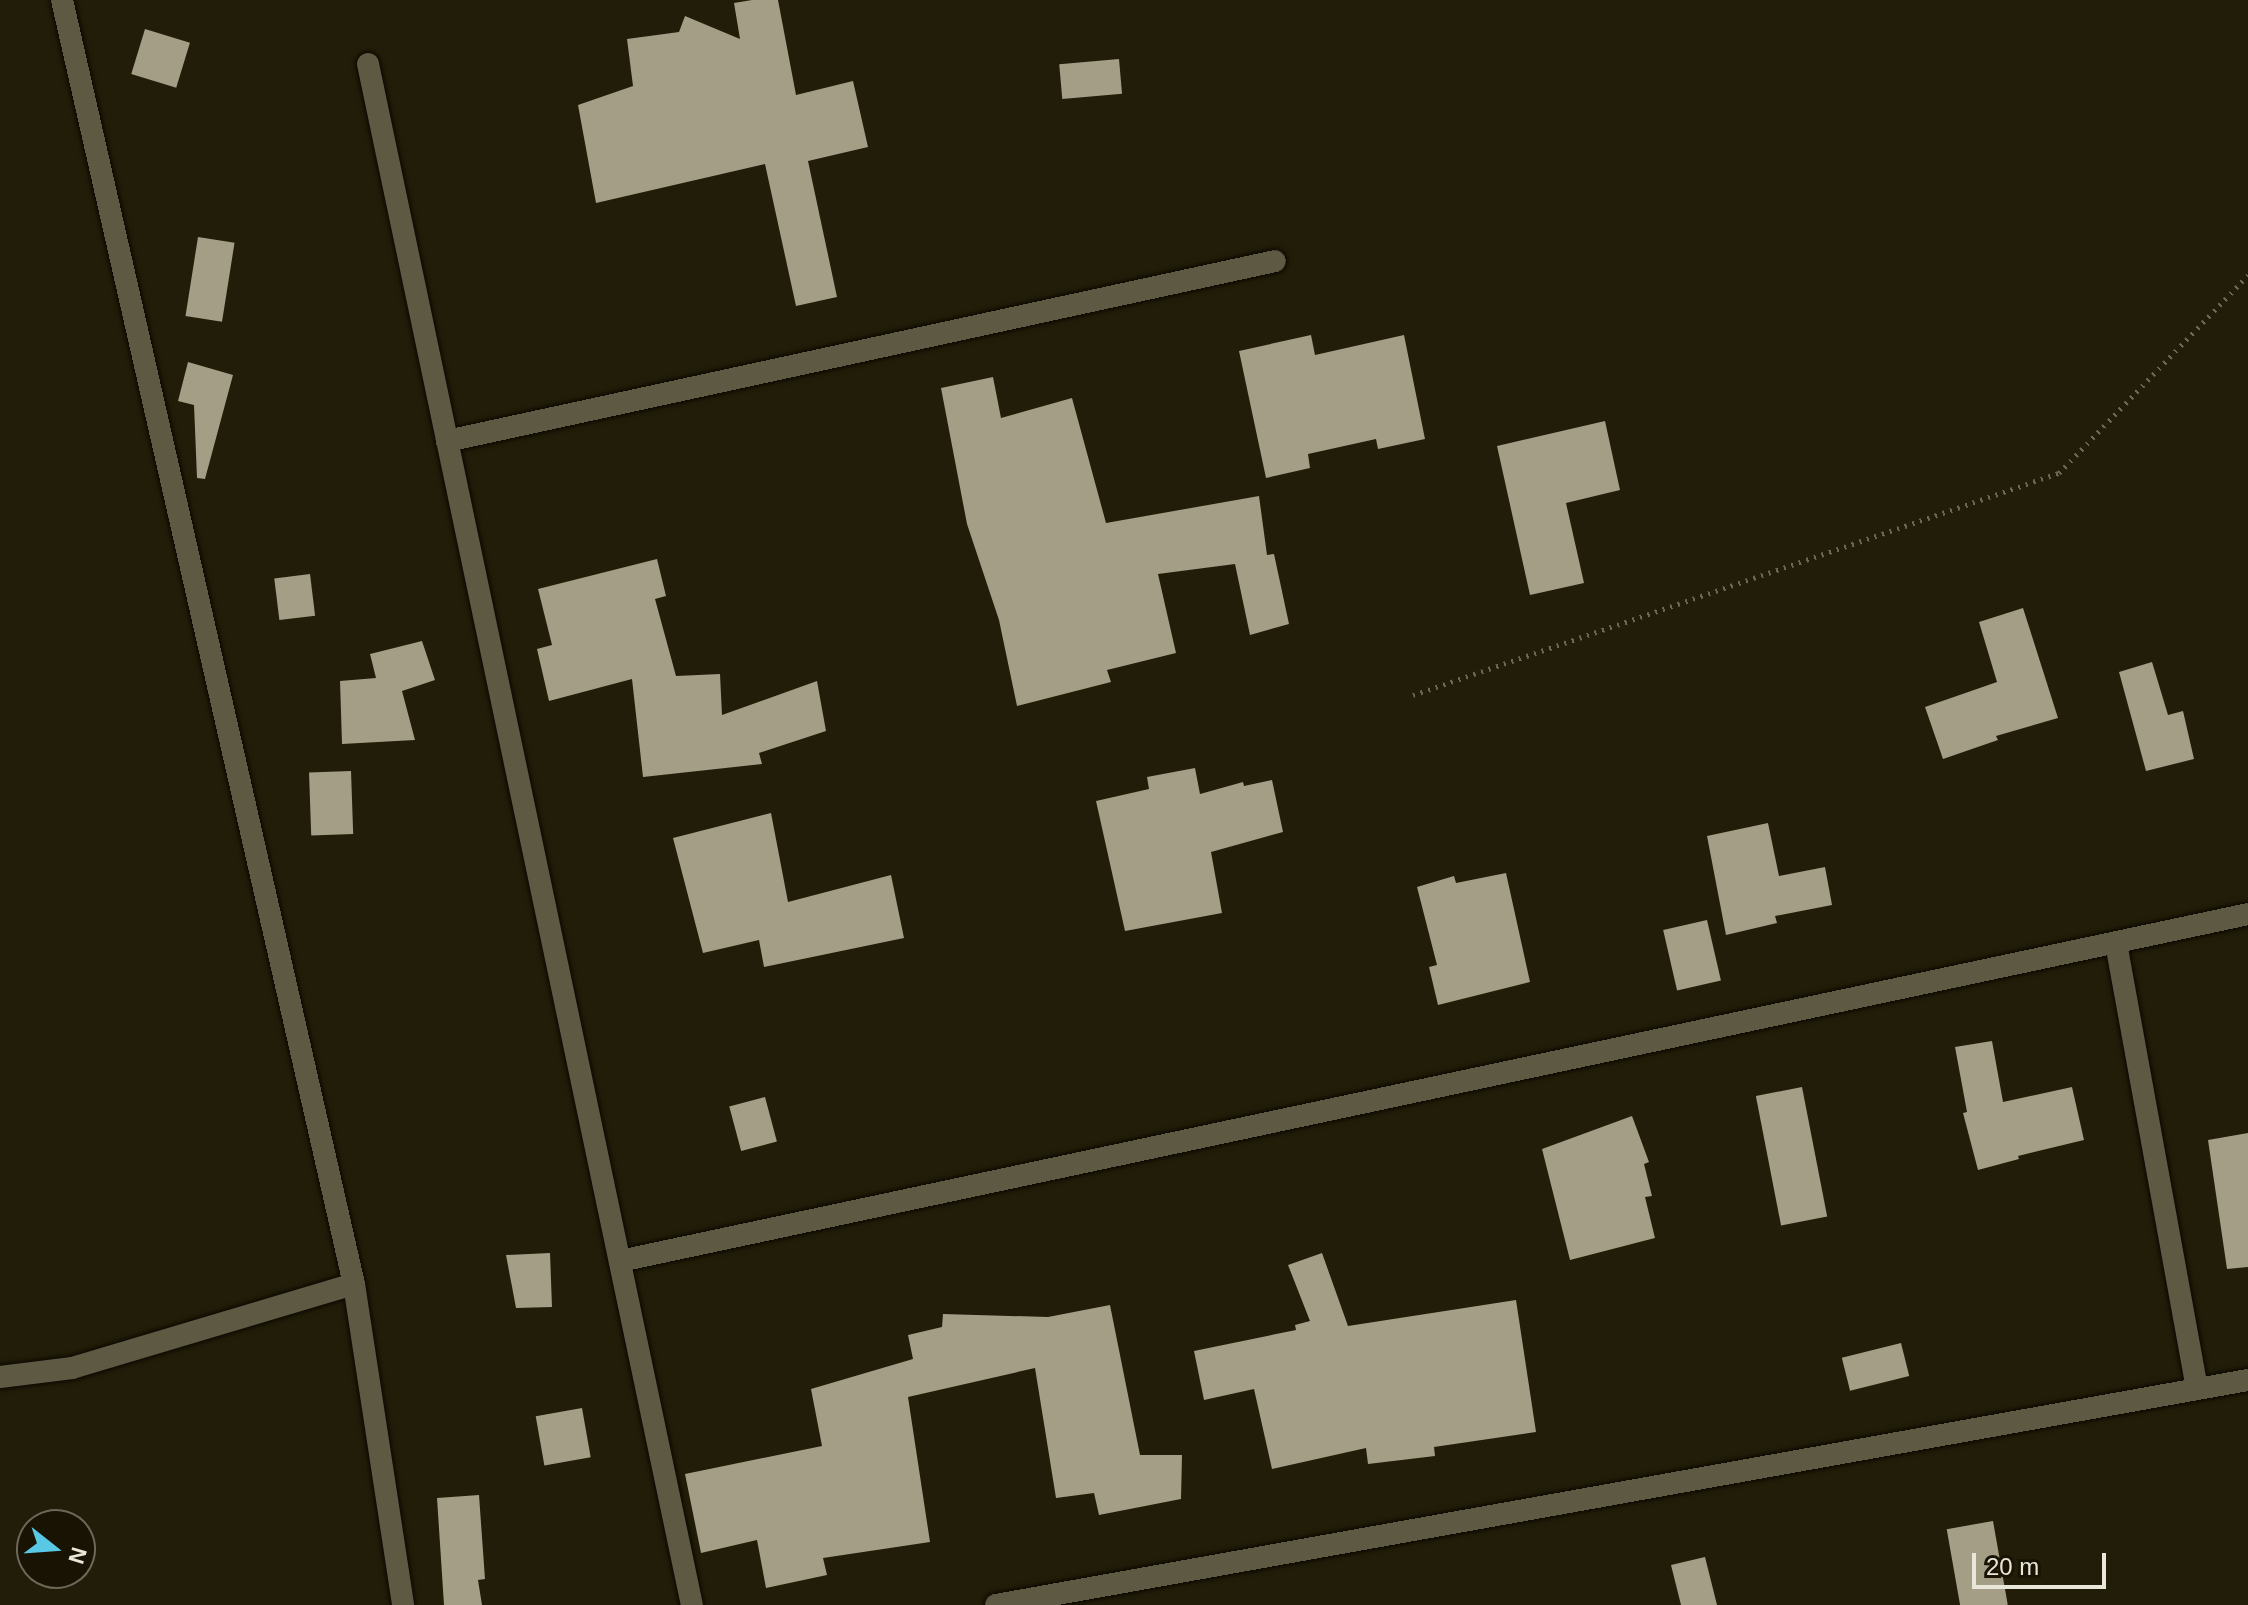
<!DOCTYPE html>
<style>
body{margin:0}
#map{position:relative;width:2248px;height:1605px;overflow:hidden;background:#211d08;font-family:Helvetica,sans-serif}
div>[style]{position:absolute}
.building>*{inset:0;background:#a49e86;transform-origin:0 0}
.path>*{height:5px;margin-top:-2.5px;transform-origin:0;background:repeating-linear-gradient(90deg,#6a6755 0 2px,transparent 0 8px)}
.roads{filter:drop-shadow(0 0 2px #0b0700) drop-shadow(0 0 2px #0b0700)}
.minor>*{height:22px;margin:-11px;padding:0 11px;transform-origin:11px;border-radius:11px;background:#5e5943}
span{translate:-50% -50%;white-space:nowrap;text-align:center;line-height:1.15;-webkit-text-stroke:8px #181302;paint-order:stroke}
.north{position:absolute;left:16px;top:1509px;width:80px;height:80px;box-sizing:border-box;background:#181302;border:2px solid #6c6758;border-radius:50%;rotate:107deg;font-size:22px;font-weight:700;line-height:32px;text-align:center;color:#e9e6da}
.north::after{content:'';display:block;margin:auto;width:28px;height:36px;background:#59c8e5;clip-path:polygon(50% 0,100% 100%,50% 72%,0 100%)}
.scale{position:absolute;left:1972px;top:1553px;width:134px;height:36px;box-sizing:border-box;border:4px solid #e9e6da;border-top:0;padding-left:10px;font-size:24px;line-height:28px;white-space:nowrap;color:#e9e6da;-webkit-text-stroke:6px #181302;paint-order:stroke}
</style>
<div id="map">
<div class="building">
<div style="clip-path:polygon(752px 0,778px 0,796px 95px,853px 81px,868px 147px,808px 161px,837px 297px,796px 306px,765px 164px,596px 203px,578px 105px,633px 86px,627px 39px,679px 32px,685px 16px,740px 39px,734px 3px)"></div>
<div style="left:145px;top:29px;width:47px;height:47px;rotate:17deg"></div>
<div style="left:1119px;top:59px;width:35px;height:60px;rotate:85deg"></div>
<div style="left:198px;top:237px;width:37px;height:80px;rotate:9deg"></div>
<div style="clip-path:polygon(1311px 335px,1315px 355px,1404px 335px,1425px 439px,1378px 449px,1376px 439px,1308px 454px,1310px 468px,1266px 478px,1239px 351px)"></div>
<div style="clip-path:polygon(188px 362px,233px 375px,205px 479px,197px 478px,194px 405px,178px 401px)"></div>
<div style="clip-path:polygon(993px 377px,1001px 418px,1072px 398px,1106px 523px,1259px 496px,1267px 555px,1274px 554px,1289px 624px,1250px 635px,1235px 564px,1158px 574px,1176px 653px,1107px 670px,1111px 682px,1017px 706px,999px 620px,967px 524px,941px 388px)"></div>
<div style="clip-path:polygon(1605px 421px,1620px 490px,1566px 503px,1584px 583px,1530px 595px,1497px 446px)"></div>
<div style="clip-path:polygon(657px 559px,666px 596px,655px 599px,676px 676px,720px 674px,722px 715px,817px 681px,826px 731px,759px 753px,762px 764px,643px 777px,632px 679px,549px 701px,537px 649px,552px 645px,538px 589px)"></div>
<div style="left:310px;top:574px;width:42px;height:36px;rotate:83deg"></div>
<div style="clip-path:polygon(2023px 608px,2058px 718px,1996px 736px,1998px 740px,1943px 759px,1925px 707px,1997px 682px,1979px 622px)"></div>
<div style="clip-path:polygon(422px 641px,435px 680px,402px 691px,415px 740px,342px 744px,340px 681px,376px 678px,370px 654px)"></div>
<div style="clip-path:polygon(2152px 662px,2168px 715px,2183px 711px,2194px 759px,2146px 771px,2119px 672px)"></div>
<div style="clip-path:polygon(1195px 768px,1200px 794px,1243px 782px,1244px 786px,1272px 780px,1283px 832px,1211px 852px,1222px 913px,1125px 931px,1096px 801px,1149px 789px,1147px 777px)"></div>
<div style="left:351px;top:771px;width:63px;height:42px;rotate:88deg"></div>
<div style="clip-path:polygon(771px 813px,788px 902px,891px 875px,904px 938px,764px 967px,759px 940px,703px 953px,673px 838px)"></div>
<div style="clip-path:polygon(1768px 823px,1779px 876px,1825px 867px,1832px 905px,1775px 916px,1777px 923px,1726px 935px,1707px 836px)"></div>
<div style="clip-path:polygon(1506px 873px,1530px 982px,1438px 1005px,1429px 967px,1437px 965px,1417px 887px,1454px 876px,1456px 883px)"></div>
<div style="left:1707px;top:920px;width:62px;height:45px;rotate:77deg"></div>
<div style="clip-path:polygon(1992px 1041px,2003px 1102px,2072px 1087px,2084px 1140px,2018px 1156px,2019px 1159px,1978px 1170px,1963px 1113px,1967px 1112px,1955px 1047px)"></div>
<div style="left:1802px;top:1087px;width:132px;height:47px;rotate:79deg"></div>
<div style="left:765px;top:1097px;width:46px;height:37px;rotate:75deg"></div>
<div style="clip-path:polygon(1632px 1116px,1649px 1162px,1644px 1164px,1652px 1196px,1645px 1197px,1655px 1238px,1570px 1260px,1542px 1149px)"></div>
<div style="clip-path:polygon(2248px 1133px,2248px 1267px,2227px 1269px,2208px 1140px)"></div>
<div style="clip-path:polygon(550px 1253px,552px 1307px,516px 1308px,506px 1255px)"></div>
<div style="clip-path:polygon(1322px 1253px,1348px 1326px,1516px 1300px,1536px 1432px,1434px 1447px,1435px 1456px,1368px 1464px,1366px 1448px,1272px 1469px,1254px 1389px,1204px 1400px,1194px 1351px,1296px 1330px,1295px 1325px,1310px 1321px,1288px 1265px)"></div>
<div style="clip-path:polygon(1110px 1305px,1140px 1455px,1182px 1455px,1181px 1499px,1099px 1515px,1094px 1493px,1056px 1498px,1035px 1368px,908px 1397px,930px 1542px,823px 1558px,827px 1575px,766px 1588px,757px 1540px,701px 1553px,685px 1474px,822px 1446px,811px 1389px,913px 1359px,908px 1335px,942px 1327px,943px 1314px,1048px 1317px)"></div>
<div style="left:1901px;top:1343px;width:34px;height:61px;rotate:76deg"></div>
<div style="left:582px;top:1408px;width:50px;height:47px;rotate:80deg"></div>
<div style="clip-path:polygon(479px 1495px,485px 1579px,478px 1580px,482px 1605px,444px 1605px,437px 1498px)"></div>
<div style="left:1993px;top:1521px;width:85px;height:47px;rotate:80deg"></div>
<div style="clip-path:polygon(1705px 1557px,1717px 1605px,1681px 1605px,1671px 1565px)"></div>
</div>
<div class="path">
<div style="left:1413px;top:695px;width:683px;rotate:-18.97deg"></div>
<div style="left:2059px;top:473px;width:274px;rotate:-46.3deg"></div>
</div>
<div class="roads">
<div class="minor">
<div style="left:62px;top:0;width:1317px;rotate:77.19deg"></div>
<div style="left:354px;top:1284px;width:325px;rotate:81.3deg"></div>
<div style="left:368px;top:64px;width:1575px;rotate:78.13deg"></div>
<div style="left:447px;top:441px;width:847px;rotate:-12.26deg"></div>
<div style="left:2116px;top:943px;width:453px;rotate:79.7deg"></div>
<div style="left:620px;top:1261px;width:1665px;rotate:-12.03deg"></div>
<div style="left:0;top:1377px;width:73px;rotate:-7.1deg"></div>
<div style="left:72px;top:1368px;width:294px;rotate:-16.6deg"></div>
<div style="left:996px;top:1605px;width:1272px;rotate:-10.19deg"></div>
</div>
</div>
<div class="north">N</div>
<div class="scale">20 m</div>
</div>
